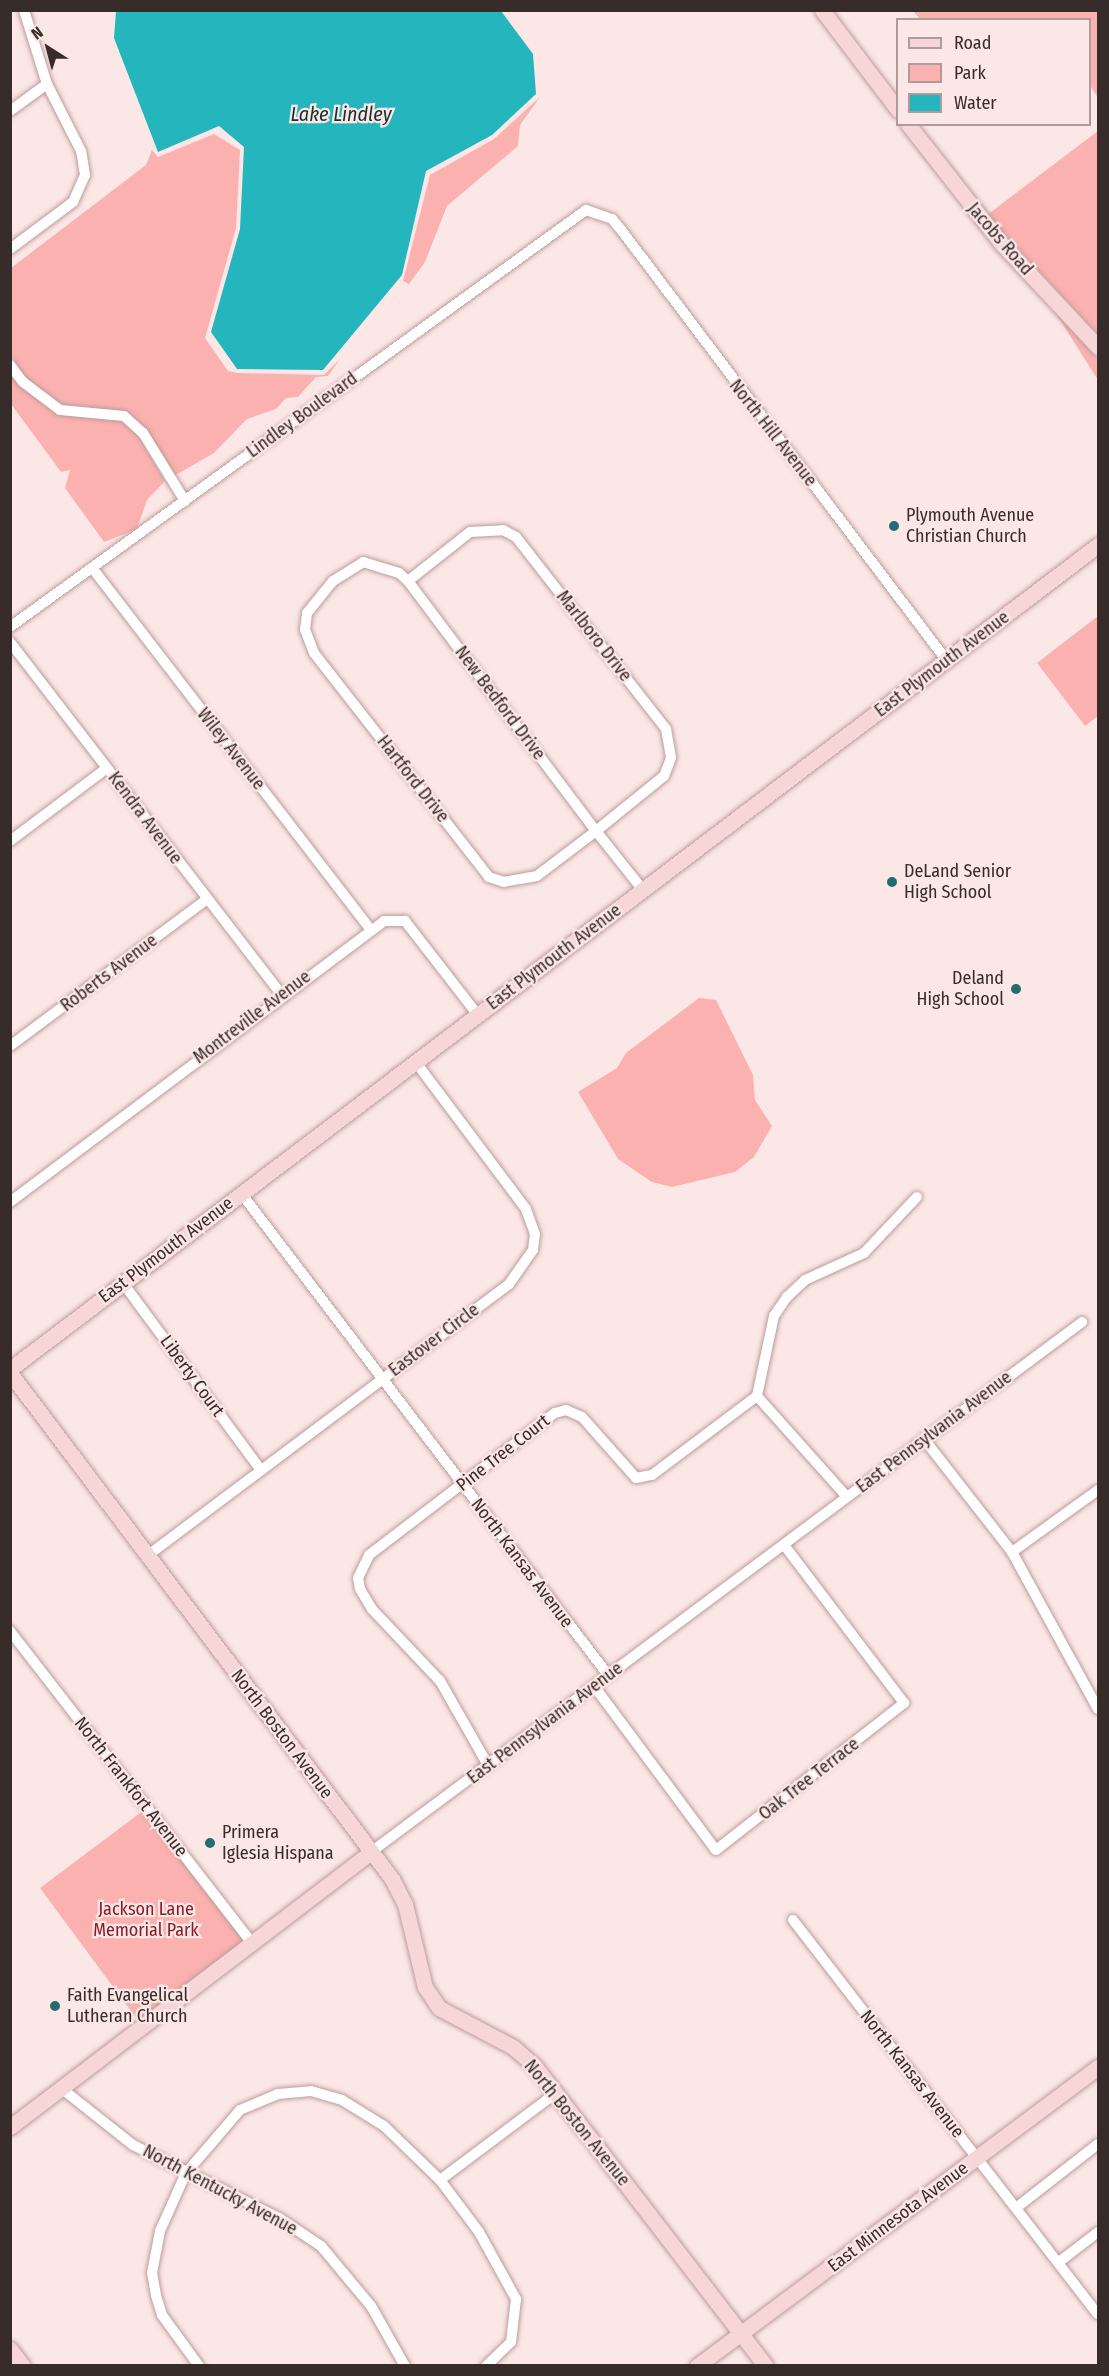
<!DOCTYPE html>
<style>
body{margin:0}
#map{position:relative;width:1109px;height:2376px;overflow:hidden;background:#fbe7e6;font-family:"Fira Sans Condensed",sans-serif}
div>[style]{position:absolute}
.green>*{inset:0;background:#fbb1b0}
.water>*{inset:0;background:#24b6bc}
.roads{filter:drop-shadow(0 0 2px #bc9c9b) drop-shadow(0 0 2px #bc9c9b)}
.street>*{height:10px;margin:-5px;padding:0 5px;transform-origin:5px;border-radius:5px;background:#fff}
.secondary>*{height:15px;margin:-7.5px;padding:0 7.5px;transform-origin:7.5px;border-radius:7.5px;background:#f6d6d7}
.dots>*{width:16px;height:16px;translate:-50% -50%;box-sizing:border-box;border:3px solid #fbe7e6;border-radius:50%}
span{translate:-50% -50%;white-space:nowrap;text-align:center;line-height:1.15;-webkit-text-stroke:4.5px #fbe7e6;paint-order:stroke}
.street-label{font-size:18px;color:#382c2b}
.poi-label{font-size:18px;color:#382c2b}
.left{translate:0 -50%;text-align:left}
.right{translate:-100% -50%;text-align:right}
.park-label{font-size:18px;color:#8a1c29}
.water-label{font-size:20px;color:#182f30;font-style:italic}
.frame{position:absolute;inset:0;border:12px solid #382c2b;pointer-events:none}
.legend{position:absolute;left:896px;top:18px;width:195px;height:108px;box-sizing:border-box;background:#fbe7e6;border:2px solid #ad9c9b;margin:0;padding:8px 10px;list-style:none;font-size:18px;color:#382c2b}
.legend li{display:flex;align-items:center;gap:12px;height:30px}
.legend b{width:30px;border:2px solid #ad9c9b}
.north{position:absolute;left:18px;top:18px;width:60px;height:60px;-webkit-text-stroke:4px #fbe7e6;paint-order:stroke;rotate:324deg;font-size:16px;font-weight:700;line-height:24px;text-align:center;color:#382c2b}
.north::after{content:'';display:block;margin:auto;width:21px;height:27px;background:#382c2b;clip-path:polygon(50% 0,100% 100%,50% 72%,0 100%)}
</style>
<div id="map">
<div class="green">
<div style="clip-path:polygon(913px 11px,1098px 11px,1098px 98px,1090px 85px,1090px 20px,920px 19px)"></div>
<div style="clip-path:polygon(540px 97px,520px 125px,518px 146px,447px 206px,425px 262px,409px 284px,403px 281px,430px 175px,494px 139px)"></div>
<div style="clip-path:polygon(1098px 131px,1098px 335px,987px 215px)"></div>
<div style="clip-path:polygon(214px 134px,240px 150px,236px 228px,205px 338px,228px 371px,238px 373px,324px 375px,340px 359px,328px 376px,316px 377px,298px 397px,286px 398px,276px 409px,247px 419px,214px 453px,174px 476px,146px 429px,124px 411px,61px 405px,26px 379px,11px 356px,11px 268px,146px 165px,152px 150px,158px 157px)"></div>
<div style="clip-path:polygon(1053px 309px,1098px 358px,1098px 380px)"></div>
<div style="clip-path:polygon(10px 374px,57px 414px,122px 421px,139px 437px,165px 481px,147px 500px,137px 529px,104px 542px,65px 488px,70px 470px,61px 472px,11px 404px)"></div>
<div style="clip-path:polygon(1098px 616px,1098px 716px,1085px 726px,1037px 663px)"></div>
<div style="clip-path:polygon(699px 998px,716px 1000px,753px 1075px,755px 1100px,772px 1126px,754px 1157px,735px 1172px,672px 1187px,652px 1182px,618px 1159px,578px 1092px,617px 1068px,626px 1053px)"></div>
<div style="clip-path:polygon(144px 1810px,243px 1938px,243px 1946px,139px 2022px,40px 1888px)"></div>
</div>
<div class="water">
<div style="clip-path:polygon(116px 11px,501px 11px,533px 54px,536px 94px,492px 135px,426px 171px,402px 275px,323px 370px,237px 369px,211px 332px,240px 229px,244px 147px,219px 126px,158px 152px,114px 38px)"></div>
</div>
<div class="roads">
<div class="street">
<div style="left:10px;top:111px;width:46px;rotate:-36.1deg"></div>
<div style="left:10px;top:249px;width:79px;rotate:-36.7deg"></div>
<div style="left:73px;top:202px;width:30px;rotate:-66deg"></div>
<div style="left:85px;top:175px;width:24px;rotate:-99deg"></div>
<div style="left:81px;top:151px;width:75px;rotate:-116.9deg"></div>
<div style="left:47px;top:84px;width:77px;rotate:-107.3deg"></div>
<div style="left:10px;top:365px;width:21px;rotate:53deg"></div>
<div style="left:23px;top:382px;width:46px;rotate:37.1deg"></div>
<div style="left:60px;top:410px;width:64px;rotate:5.4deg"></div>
<div style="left:124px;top:416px;width:25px;rotate:42deg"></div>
<div style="left:143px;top:433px;width:80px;rotate:58.3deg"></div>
<div style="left:93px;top:569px;width:454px;rotate:52.4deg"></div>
<div style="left:408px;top:581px;width:79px;rotate:-38.3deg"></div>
<div style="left:470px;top:532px;width:33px;rotate:-3deg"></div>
<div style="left:503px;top:530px;width:15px;rotate:28deg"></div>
<div style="left:516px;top:537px;width:244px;rotate:52deg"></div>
<div style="left:666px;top:729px;width:29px;rotate:80deg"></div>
<div style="left:671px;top:758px;width:19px;rotate:111deg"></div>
<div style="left:664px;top:776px;width:87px;rotate:141deg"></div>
<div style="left:596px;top:831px;width:74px;rotate:142.7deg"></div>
<div style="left:537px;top:876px;width:34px;rotate:170deg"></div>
<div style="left:504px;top:882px;width:16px;rotate:-162deg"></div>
<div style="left:489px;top:877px;width:284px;rotate:-128deg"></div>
<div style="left:314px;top:653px;width:25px;rotate:-111deg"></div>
<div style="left:305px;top:630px;width:17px;rotate:-83deg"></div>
<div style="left:307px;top:613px;width:41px;rotate:-50.9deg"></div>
<div style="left:333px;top:581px;width:36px;rotate:-32deg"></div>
<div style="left:363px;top:562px;width:38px;rotate:17deg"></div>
<div style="left:399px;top:573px;width:12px;rotate:42deg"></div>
<div style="left:408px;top:581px;width:160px;rotate:53.1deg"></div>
<div style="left:504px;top:709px;width:153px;rotate:53deg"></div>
<div style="left:596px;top:831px;width:75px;rotate:51.5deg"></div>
<div style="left:10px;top:627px;width:711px;rotate:-35.9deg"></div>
<div style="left:586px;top:210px;width:28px;rotate:19deg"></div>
<div style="left:612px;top:219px;width:16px;rotate:50deg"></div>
<div style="left:622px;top:231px;width:539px;rotate:52.92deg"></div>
<div style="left:10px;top:642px;width:444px;rotate:52.4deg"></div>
<div style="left:10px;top:841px;width:121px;rotate:-37deg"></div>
<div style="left:10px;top:1046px;width:246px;rotate:-36.7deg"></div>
<div style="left:241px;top:1193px;width:606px;rotate:52.71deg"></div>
<div style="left:10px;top:1202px;width:468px;rotate:-36.9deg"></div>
<div style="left:384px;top:921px;width:21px"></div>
<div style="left:405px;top:921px;width:119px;rotate:52.2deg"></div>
<div style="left:123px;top:1283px;width:232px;rotate:53.6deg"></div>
<div style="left:757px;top:1396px;width:82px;rotate:-78deg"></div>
<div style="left:774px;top:1316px;width:23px;rotate:-56deg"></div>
<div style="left:787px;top:1297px;width:25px;rotate:-43deg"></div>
<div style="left:805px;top:1280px;width:65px;rotate:-24.6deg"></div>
<div style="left:864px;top:1253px;width:77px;rotate:-46.6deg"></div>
<div style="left:757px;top:1396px;width:135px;rotate:48.3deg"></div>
<div style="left:924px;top:1439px;width:143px;rotate:52.1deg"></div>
<div style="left:1012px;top:1552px;width:179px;rotate:61.3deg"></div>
<div style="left:1012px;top:1552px;width:106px;rotate:-35.8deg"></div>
<div style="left:147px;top:1556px;width:453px;rotate:-36.9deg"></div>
<div style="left:509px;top:1284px;width:42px;rotate:-54.8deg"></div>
<div style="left:533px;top:1250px;width:16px;rotate:-83deg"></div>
<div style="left:535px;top:1234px;width:27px;rotate:-110deg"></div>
<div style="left:526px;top:1209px;width:181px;rotate:-126.9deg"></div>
<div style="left:10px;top:1631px;width:395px;rotate:52.2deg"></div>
<div style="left:594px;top:1686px;width:204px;rotate:53.4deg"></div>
<div style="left:716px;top:1850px;width:239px;rotate:-38deg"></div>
<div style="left:904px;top:1703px;width:198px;rotate:-127.2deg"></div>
<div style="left:488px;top:1765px;width:97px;rotate:-119.7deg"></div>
<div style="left:440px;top:1681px;width:99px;rotate:-133.4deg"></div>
<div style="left:372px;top:1609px;width:23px;rotate:-121deg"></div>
<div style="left:360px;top:1589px;width:11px;rotate:-100deg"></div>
<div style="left:358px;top:1578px;width:25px;rotate:-64deg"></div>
<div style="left:369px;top:1555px;width:234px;rotate:-37.4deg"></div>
<div style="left:555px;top:1413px;width:11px;rotate:-15deg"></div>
<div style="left:566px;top:1410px;width:17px;rotate:24deg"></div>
<div style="left:582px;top:1417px;width:81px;rotate:48.5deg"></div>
<div style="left:636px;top:1478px;width:16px;rotate:-11deg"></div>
<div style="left:652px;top:1475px;width:131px;rotate:-37deg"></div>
<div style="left:371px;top:1852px;width:887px;rotate:-36.7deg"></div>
<div style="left:793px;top:1920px;width:498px;rotate:52.3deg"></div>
<div style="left:61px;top:2088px;width:92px;rotate:38.4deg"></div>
<div style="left:133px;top:2145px;width:163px;rotate:26.6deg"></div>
<div style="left:279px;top:2218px;width:50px;rotate:33.7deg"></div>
<div style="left:321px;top:2246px;width:78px;rotate:50.2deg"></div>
<div style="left:371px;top:2306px;width:69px;rotate:60.5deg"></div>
<div style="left:440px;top:2180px;width:145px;rotate:-36.9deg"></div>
<div style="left:1016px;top:2208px;width:104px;rotate:-38deg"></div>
<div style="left:1059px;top:2262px;width:49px;rotate:-37.6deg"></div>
<div style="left:199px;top:2366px;width:63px;rotate:-126deg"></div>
<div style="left:162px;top:2315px;width:21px;rotate:-107deg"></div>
<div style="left:156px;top:2295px;width:22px;rotate:-100deg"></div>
<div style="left:152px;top:2273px;width:43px;rotate:-79.2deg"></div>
<div style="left:160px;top:2231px;width:64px;rotate:-65.9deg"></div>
<div style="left:186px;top:2173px;width:83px;rotate:-49.4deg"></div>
<div style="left:240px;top:2110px;width:41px;rotate:-22.8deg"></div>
<div style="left:278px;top:2094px;width:33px;rotate:-5deg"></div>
<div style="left:311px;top:2091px;width:32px;rotate:16deg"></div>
<div style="left:342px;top:2100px;width:49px;rotate:31.8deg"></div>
<div style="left:384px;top:2126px;width:78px;rotate:44deg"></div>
<div style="left:440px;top:2180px;width:65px;rotate:53.1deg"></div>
<div style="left:479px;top:2232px;width:77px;rotate:61.1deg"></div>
<div style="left:516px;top:2299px;width:43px;rotate:96.6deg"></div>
<div style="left:511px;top:2342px;width:35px;rotate:136deg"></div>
</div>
<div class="secondary">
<div style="left:822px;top:10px;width:126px;rotate:52.8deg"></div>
<div style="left:908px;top:124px;width:151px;rotate:52deg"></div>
<div style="left:1001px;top:243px;width:142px;rotate:47deg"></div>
<div style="left:10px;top:1369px;width:1365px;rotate:-37.14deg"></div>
<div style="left:10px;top:1373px;width:634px;rotate:52.95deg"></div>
<div style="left:392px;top:1879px;width:28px;rotate:63deg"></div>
<div style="left:405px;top:1904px;width:85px;rotate:76.5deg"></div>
<div style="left:425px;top:1987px;width:25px;rotate:56deg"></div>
<div style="left:439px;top:2008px;width:84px;rotate:27.8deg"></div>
<div style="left:513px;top:2047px;width:28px;rotate:41deg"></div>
<div style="left:534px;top:2065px;width:380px;rotate:52.4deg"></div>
<div style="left:10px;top:2127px;width:454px;rotate:-37.3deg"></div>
<div style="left:10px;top:2349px;width:21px;rotate:53deg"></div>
<div style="left:697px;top:2366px;width:500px;rotate:-36.71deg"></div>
</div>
</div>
<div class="dots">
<div style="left:894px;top:526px;background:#216d70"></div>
<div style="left:892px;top:882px;background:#216d70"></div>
<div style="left:1016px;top:989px;background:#216d70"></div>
<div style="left:210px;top:1843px;background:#216d70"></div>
<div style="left:55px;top:2006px;background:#216d70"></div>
</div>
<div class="street-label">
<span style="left:1000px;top:239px;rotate:49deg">Jacobs Road</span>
<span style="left:302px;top:415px;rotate:-36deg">Lindley Boulevard</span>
<span style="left:773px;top:433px;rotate:52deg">North Hill Avenue</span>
<span style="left:594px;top:636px;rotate:52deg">Marlboro Drive</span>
<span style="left:942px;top:664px;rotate:-37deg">East Plymouth Avenue</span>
<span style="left:500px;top:703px;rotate:53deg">New Bedford Drive</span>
<span style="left:231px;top:749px;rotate:52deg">Wiley Avenue</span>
<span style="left:413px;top:779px;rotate:52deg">Hartford Drive</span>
<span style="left:145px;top:818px;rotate:53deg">Kendra Avenue</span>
<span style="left:554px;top:957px;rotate:-37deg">East Plymouth Avenue</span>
<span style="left:109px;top:973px;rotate:-37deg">Roberts Avenue</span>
<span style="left:252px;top:1017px;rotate:-37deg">Montreville Avenue</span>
<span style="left:166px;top:1250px;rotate:-37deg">East Plymouth Avenue</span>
<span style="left:434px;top:1340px;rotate:-37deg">Eastover Circle</span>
<span style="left:192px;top:1376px;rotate:54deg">Liberty Court</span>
<span style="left:934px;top:1432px;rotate:-37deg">East Pennsylvania Avenue</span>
<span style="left:503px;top:1453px;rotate:-38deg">Pine Tree Court</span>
<span style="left:522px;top:1563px;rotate:53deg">North Kansas Avenue</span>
<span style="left:545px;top:1723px;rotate:-37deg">East Pennsylvania Avenue</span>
<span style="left:282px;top:1734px;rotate:53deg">North Boston Avenue</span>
<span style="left:809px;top:1779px;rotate:-38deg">Oak Tree Terrace</span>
<span style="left:131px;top:1787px;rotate:52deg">North Frankfort Avenue</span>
<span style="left:912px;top:2074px;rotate:52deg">North Kansas Avenue</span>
<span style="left:577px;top:2123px;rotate:51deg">North Boston Avenue</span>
<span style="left:220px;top:2190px;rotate:28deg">North Kentucky Avenue</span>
<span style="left:898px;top:2217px;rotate:-37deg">East Minnesota Avenue</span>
</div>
<div class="poi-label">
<span class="left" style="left:906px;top:526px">Plymouth Avenue<br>Christian Church</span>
<span class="left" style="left:904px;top:882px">DeLand Senior<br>High School</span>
<span class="right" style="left:1004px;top:989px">Deland<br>High School</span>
<span class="left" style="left:222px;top:1843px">Primera<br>Iglesia Hispana</span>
<span class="left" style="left:67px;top:2006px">Faith Evangelical<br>Lutheran Church</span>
</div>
<div class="park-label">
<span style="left:146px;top:1920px">Jackson Lane<br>Memorial Park</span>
</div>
<div class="water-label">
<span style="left:341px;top:114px">Lake Lindley</span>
</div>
<div class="frame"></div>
<ul class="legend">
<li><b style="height:8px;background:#f6d6d7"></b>Road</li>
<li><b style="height:16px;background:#fbb1b0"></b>Park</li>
<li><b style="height:16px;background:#24b6bc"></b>Water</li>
</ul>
<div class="north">N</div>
</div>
